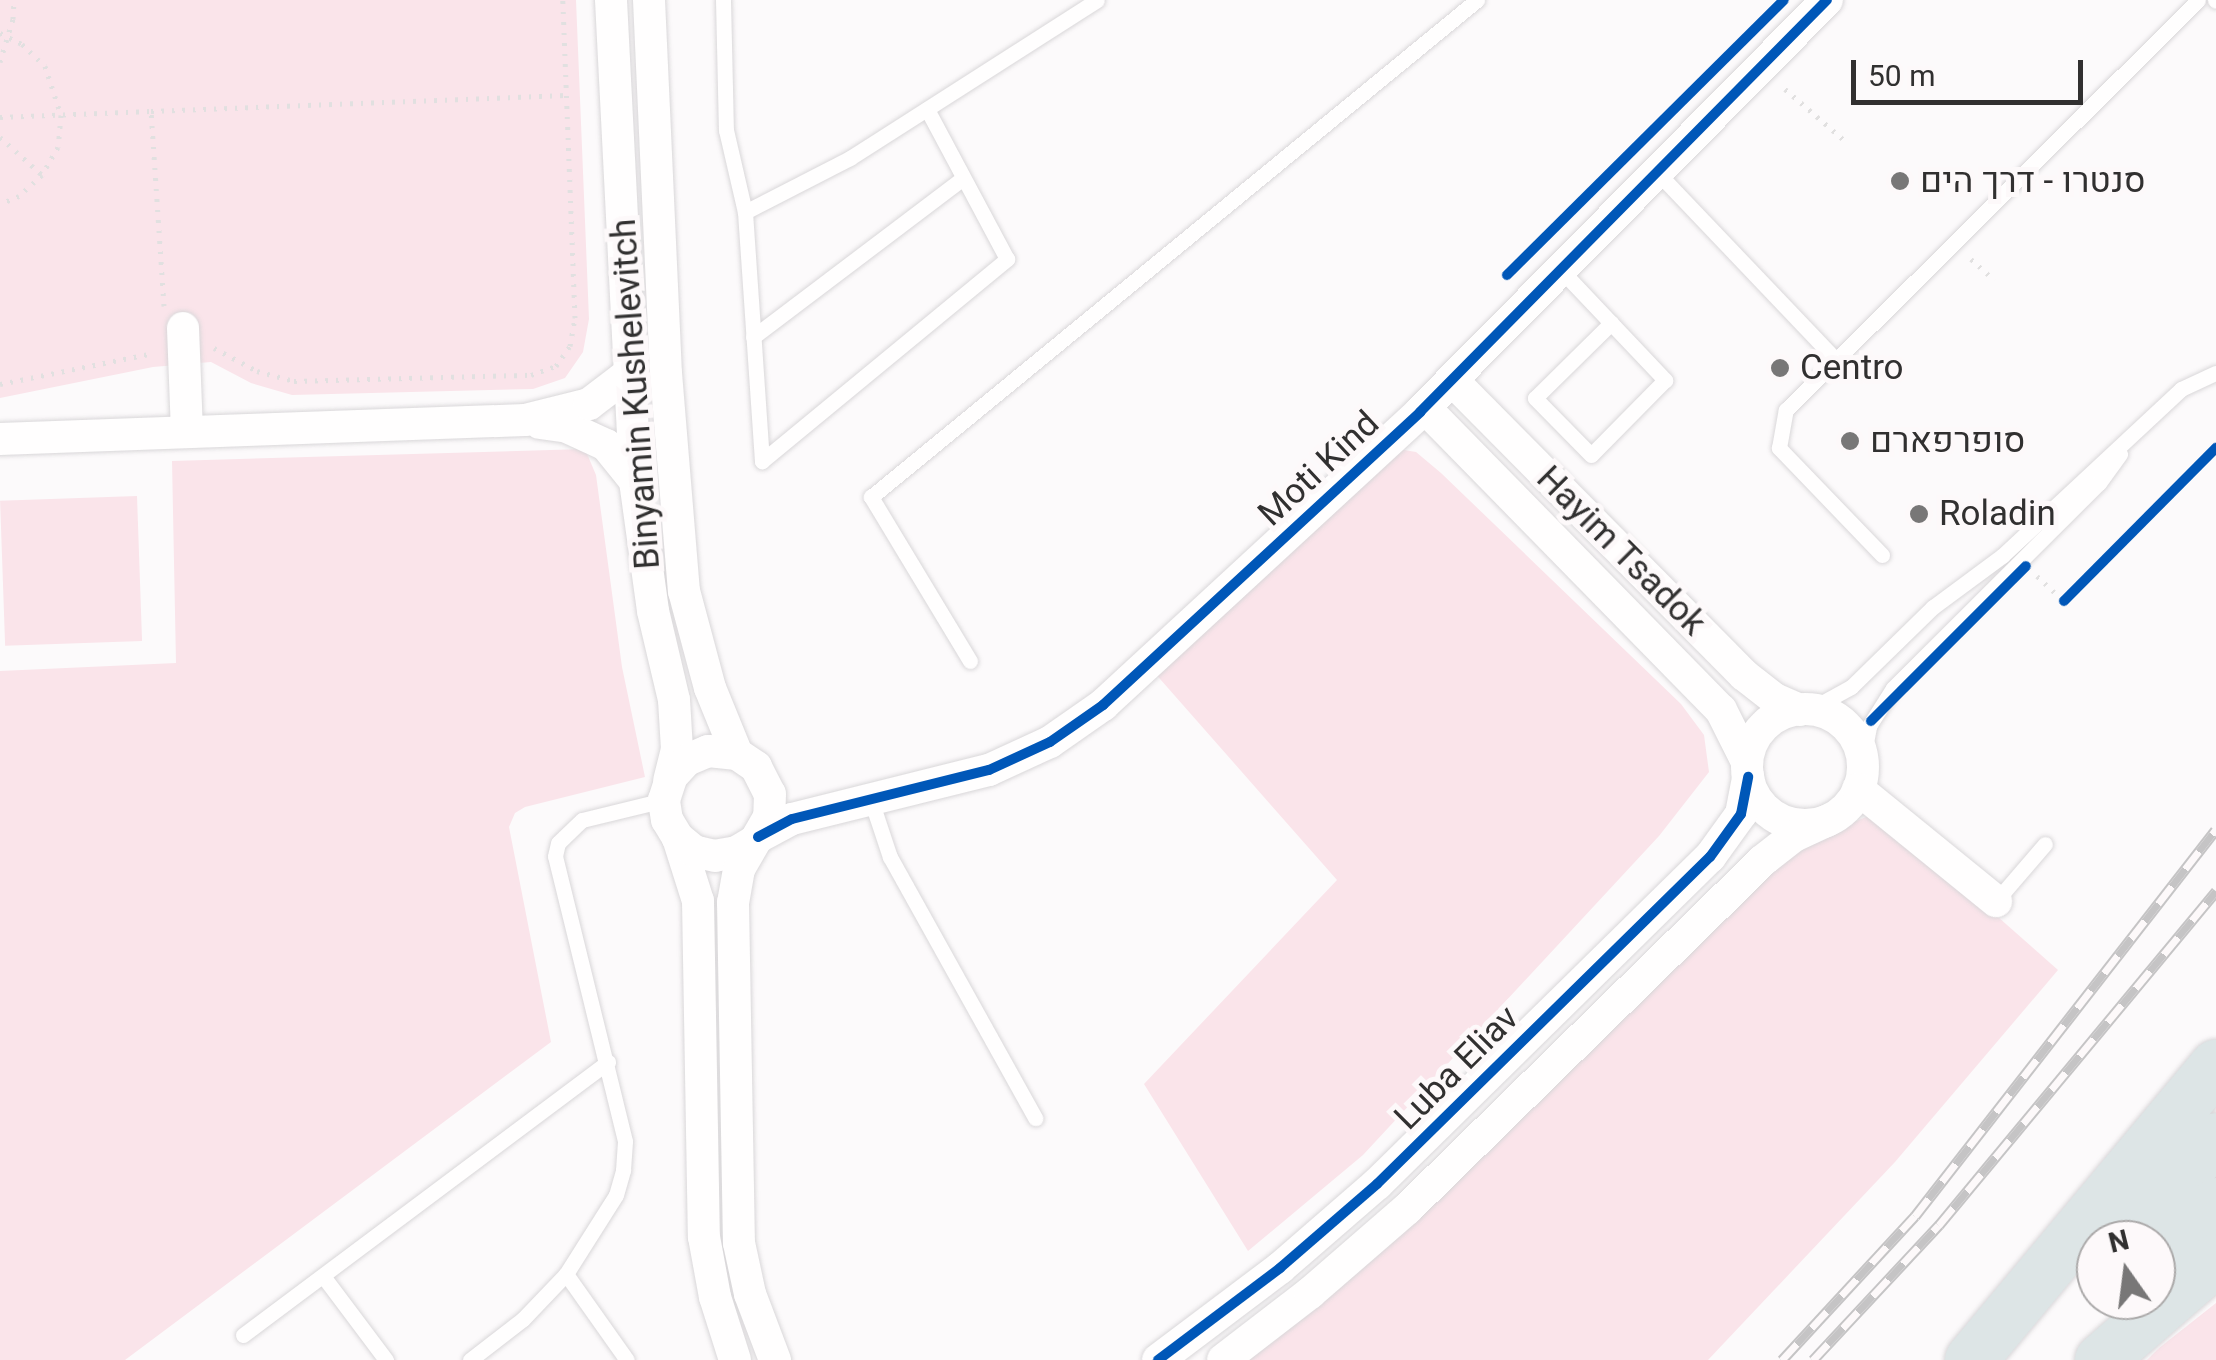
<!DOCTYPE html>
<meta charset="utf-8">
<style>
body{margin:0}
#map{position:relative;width:2216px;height:1360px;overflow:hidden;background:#fcfafb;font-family:Georgia,Heebo,serif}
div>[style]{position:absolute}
.green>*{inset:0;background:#fae4ea;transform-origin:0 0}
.path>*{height:5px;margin-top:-2.5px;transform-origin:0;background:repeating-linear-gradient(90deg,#e1e0e0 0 2.5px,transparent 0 10.5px)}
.roads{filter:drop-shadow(0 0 2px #d9d7d9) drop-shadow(0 0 2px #d9d7d9)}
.lane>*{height:15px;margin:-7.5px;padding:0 7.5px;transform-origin:7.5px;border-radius:7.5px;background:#fffefe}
.street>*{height:32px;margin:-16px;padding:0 16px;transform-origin:16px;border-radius:16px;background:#fffefe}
.street>.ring{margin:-16px;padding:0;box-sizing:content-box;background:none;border:32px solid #fffefe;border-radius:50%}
.primary>*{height:52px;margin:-26px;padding:0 26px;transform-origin:26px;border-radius:26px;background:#dde5e6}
.rail>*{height:11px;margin-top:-5.5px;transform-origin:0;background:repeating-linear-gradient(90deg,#fdf9fa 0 22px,#c5c4c5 0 44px);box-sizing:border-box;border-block:2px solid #c5c4c5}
.cycleway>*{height:10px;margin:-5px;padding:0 5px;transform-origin:5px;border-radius:5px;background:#0057b8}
.dots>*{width:28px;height:28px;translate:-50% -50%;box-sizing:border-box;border:5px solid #fdf9fa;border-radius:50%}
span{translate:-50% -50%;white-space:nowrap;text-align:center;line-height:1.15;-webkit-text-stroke:10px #fdf9fa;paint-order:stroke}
.poi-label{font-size:35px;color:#313030}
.left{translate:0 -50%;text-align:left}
.street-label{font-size:35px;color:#313030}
.north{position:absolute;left:2076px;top:1220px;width:100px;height:100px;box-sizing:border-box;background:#fdf9fa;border:2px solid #aba9a9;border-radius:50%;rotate:346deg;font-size:28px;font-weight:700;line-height:40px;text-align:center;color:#313030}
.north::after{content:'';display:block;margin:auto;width:35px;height:45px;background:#787777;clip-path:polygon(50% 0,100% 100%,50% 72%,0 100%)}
.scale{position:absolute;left:1851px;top:60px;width:232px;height:45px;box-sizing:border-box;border:5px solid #313030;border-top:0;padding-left:12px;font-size:30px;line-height:35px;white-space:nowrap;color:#313030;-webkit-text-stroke:8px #fdf9fa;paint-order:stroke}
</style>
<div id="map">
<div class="green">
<div style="clip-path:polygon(0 0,576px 0,589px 319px,583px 352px,565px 378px,533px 389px,292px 395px,251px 383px,211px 362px,153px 367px,0 398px)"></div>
<div style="clip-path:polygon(585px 449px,596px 475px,622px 667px,645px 777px,525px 807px,515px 813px,509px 827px,551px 1042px,125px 1360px,0 1360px,0 671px,176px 663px,172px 461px)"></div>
<div style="clip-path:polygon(1398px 449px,1416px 452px,1441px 473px,1681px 704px,1704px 735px,1709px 772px,1659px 836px,1363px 1155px,1248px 1251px,1144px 1084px,1337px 880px,1153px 671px)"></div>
<div style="left:137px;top:496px;width:145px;height:137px;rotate:88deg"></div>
<div style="clip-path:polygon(1879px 812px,2058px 970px,1895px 1162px,1708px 1360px,1240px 1360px,1775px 864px,1828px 832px)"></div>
<div style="clip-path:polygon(2216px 1303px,2216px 1360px,2147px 1360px,2159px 1348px)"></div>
</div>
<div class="path">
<div style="left:0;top:33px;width:25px;rotate:27deg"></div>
<div style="left:22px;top:44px;width:32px;rotate:44deg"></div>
<div style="left:45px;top:66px;width:52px;rotate:71.9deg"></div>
<div style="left:61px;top:115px;width:32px;rotate:95deg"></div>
<div style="left:58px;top:147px;width:32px;rotate:120deg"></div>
<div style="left:42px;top:175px;width:31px;rotate:138deg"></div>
<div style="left:19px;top:196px;width:21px;rotate:157deg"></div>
<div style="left:0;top:62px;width:45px;rotate:-73.2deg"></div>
<div style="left:13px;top:19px;width:19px;rotate:-87deg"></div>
<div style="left:1785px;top:89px;width:77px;rotate:40.8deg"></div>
<div style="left:0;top:117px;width:151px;rotate:-2.3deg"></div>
<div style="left:0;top:137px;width:57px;rotate:42.1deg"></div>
<div style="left:1971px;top:259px;width:31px;rotate:42deg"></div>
<div style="left:164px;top:306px;width:195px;rotate:-93.8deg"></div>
<div style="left:151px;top:111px;width:415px;rotate:-2.2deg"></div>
<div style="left:214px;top:348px;width:49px;rotate:28.1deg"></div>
<div style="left:257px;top:371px;width:38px;rotate:15deg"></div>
<div style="left:294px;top:381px;width:237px;rotate:-1.5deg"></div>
<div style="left:531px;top:375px;width:27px;rotate:-20deg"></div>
<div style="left:556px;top:366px;width:24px;rotate:-55deg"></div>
<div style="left:570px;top:346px;width:28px;rotate:-80deg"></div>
<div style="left:575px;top:318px;width:318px;rotate:-92.2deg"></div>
<div style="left:0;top:384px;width:157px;rotate:-11.4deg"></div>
<div style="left:2037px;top:576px;width:37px;rotate:43deg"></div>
</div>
<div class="roads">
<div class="lane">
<div style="left:723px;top:0;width:130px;rotate:88.7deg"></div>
<div style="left:726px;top:130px;width:84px;rotate:77deg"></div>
<div style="left:745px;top:212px;width:118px;rotate:-27.2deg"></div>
<div style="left:850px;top:158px;width:293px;rotate:-32.6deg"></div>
<div style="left:2215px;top:0;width:1px;rotate:45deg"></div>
<div style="left:1656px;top:171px;width:261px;rotate:46.4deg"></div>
<div style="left:745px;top:212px;width:250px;rotate:86.1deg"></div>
<div style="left:762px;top:461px;width:318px;rotate:-39.5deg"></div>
<div style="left:1007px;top:259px;width:170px;rotate:-118.1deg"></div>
<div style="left:1559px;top:268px;width:76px;rotate:46.6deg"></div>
<div style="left:1611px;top:323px;width:79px;rotate:46.5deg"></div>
<div style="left:1665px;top:380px;width:105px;rotate:134.6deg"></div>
<div style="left:1591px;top:455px;width:80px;rotate:-134.5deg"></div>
<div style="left:1535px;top:398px;width:107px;rotate:-44.6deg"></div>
<div style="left:753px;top:337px;width:263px;rotate:-37.1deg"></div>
<div style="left:1882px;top:555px;width:149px;rotate:-133.9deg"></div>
<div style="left:1779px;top:448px;width:39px;rotate:-80deg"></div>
<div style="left:1786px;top:410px;width:581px;rotate:-44.86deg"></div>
<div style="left:970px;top:661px;width:192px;rotate:-121.1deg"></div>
<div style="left:871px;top:497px;width:784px;rotate:-39.36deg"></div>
<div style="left:1809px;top:710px;width:48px;rotate:-28.7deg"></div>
<div style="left:1851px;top:687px;width:115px;rotate:-44.3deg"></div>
<div style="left:1933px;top:607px;width:86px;rotate:-36.5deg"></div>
<div style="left:2002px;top:556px;width:245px;rotate:-43deg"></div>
<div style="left:2181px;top:389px;width:38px;rotate:-25deg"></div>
<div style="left:1862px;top:763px;width:38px;rotate:-79deg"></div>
<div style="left:1869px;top:726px;width:45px;rotate:-57.7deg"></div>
<div style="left:1893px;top:688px;width:291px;rotate:-44.9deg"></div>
<div style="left:2099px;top:483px;width:36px;rotate:-54deg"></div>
<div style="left:871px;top:800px;width:60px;rotate:71.6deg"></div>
<div style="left:890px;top:857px;width:299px;rotate:60.9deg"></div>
<div style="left:1996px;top:901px;width:75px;rotate:-49.3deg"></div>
<div style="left:566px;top:1274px;width:105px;rotate:54.7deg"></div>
<div style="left:323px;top:1276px;width:105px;rotate:53.1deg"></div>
<div style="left:243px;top:1335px;width:456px;rotate:-36.8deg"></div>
<div style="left:470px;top:1360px;width:67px;rotate:-37.7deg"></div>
<div style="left:523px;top:1319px;width:62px;rotate:-46.3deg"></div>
<div style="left:566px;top:1274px;width:93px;rotate:-57.7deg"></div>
<div style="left:616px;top:1195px;width:26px;rotate:-74deg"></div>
<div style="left:623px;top:1170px;width:29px;rotate:-86deg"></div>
<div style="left:625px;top:1141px;width:293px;rotate:-103.8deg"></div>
<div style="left:555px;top:856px;width:13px;rotate:-77deg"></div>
<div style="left:558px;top:843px;width:33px;rotate:-44deg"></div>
<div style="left:582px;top:820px;width:84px;rotate:-13.7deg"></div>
</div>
<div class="street">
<div style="left:611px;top:0;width:482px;rotate:87.1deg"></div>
<div style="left:635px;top:481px;width:131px;rotate:82.1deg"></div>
<div style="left:653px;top:611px;width:91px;rotate:76.7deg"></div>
<div style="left:674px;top:700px;width:49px;rotate:86.5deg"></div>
<div style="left:677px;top:749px;width:32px;rotate:104deg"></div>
<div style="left:649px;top:0;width:373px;rotate:87.4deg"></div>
<div style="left:666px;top:373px;width:219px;rotate:85.3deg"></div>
<div style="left:684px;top:591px;width:100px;rotate:75deg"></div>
<div style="left:710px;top:688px;width:71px;rotate:67.8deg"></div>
<div style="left:183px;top:328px;width:103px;rotate:87.8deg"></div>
<div style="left:1452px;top:380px;width:415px;rotate:45.3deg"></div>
<div style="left:1744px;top:675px;width:39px;rotate:38deg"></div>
<div style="left:1775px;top:699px;width:27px;rotate:24deg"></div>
<div style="left:1425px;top:408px;width:423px;rotate:45.6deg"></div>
<div style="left:1721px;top:710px;width:58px;rotate:63.4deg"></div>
<div style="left:540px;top:423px;width:27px;rotate:8deg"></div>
<div style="left:567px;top:427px;width:43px;rotate:24.8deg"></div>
<div style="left:606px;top:445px;width:46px;rotate:51.1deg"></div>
<div style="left:0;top:439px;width:525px;rotate:-2.07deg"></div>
<div style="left:525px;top:420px;width:66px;rotate:-14deg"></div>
<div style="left:589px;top:404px;width:53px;rotate:-37.3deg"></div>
<div class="ring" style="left:1747px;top:709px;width:84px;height:84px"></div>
<div style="left:1858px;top:789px;width:178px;rotate:39.1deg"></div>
<div style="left:758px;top:837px;width:38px;rotate:-28deg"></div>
<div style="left:792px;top:819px;width:203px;rotate:-14deg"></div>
<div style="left:989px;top:770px;width:67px;rotate:-24.7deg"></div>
<div style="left:1050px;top:742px;width:65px;rotate:-34.9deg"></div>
<div style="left:1103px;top:705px;width:432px;rotate:-42.7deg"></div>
<div style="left:1420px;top:412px;width:579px;rotate:-45.35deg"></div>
<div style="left:678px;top:838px;width:66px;rotate:72.4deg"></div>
<div style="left:698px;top:901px;width:336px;rotate:89deg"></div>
<div style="left:704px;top:1237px;width:61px;rotate:79.6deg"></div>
<div style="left:715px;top:1297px;width:66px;rotate:72.4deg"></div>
<div style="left:755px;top:841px;width:21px;rotate:149deg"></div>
<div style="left:737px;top:852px;width:22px;rotate:170deg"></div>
<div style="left:715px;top:856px;width:22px;rotate:-167deg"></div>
<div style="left:694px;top:851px;width:21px;rotate:-141deg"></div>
<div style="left:678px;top:838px;width:21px;rotate:-121deg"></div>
<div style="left:667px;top:820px;width:20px;rotate:-99deg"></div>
<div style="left:664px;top:800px;width:25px;rotate:-72deg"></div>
<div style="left:672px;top:776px;width:22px;rotate:-47deg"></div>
<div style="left:687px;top:760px;width:23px;rotate:-23deg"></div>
<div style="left:708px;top:751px;width:29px;rotate:6deg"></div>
<div style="left:737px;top:754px;width:23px;rotate:34deg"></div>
<div style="left:756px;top:767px;width:30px;rotate:63deg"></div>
<div style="left:770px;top:794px;width:23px;rotate:92deg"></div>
<div style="left:769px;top:817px;width:60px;rotate:120deg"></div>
<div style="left:739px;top:869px;width:34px;rotate:100deg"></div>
<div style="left:733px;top:902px;width:341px;rotate:89deg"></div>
<div style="left:739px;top:1243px;width:52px;rotate:77.8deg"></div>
<div style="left:750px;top:1294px;width:71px;rotate:69.3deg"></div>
<div style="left:1158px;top:1360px;width:153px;rotate:-37deg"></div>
<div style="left:1280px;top:1268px;width:128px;rotate:-40.9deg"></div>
<div style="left:1377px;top:1184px;width:467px;rotate:-44.5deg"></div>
<div style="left:1710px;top:857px;width:53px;rotate:-54.2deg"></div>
<div style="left:1741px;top:814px;width:38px;rotate:-79deg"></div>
<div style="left:1223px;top:1360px;width:110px;rotate:-37.6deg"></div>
<div style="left:1310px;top:1293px;width:128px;rotate:-40.9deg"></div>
<div style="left:1407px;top:1209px;width:497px;rotate:-44.4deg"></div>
<div style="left:1762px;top:861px;width:41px;rotate:-38deg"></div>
<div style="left:1794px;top:836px;width:38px;rotate:-25deg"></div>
</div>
<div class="primary">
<div style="left:2120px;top:1240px;width:139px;rotate:-46.5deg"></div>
<div style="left:2156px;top:1267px;width:87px;rotate:-46.4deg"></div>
<div style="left:1971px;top:1360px;width:383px;rotate:-50.2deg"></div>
<div style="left:2101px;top:1360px;width:152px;rotate:-41deg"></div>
</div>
</div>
<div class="rail">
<div style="left:1782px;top:1360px;width:196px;rotate:-47.3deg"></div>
<div style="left:1915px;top:1216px;width:489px;rotate:-52.1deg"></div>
<div style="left:1813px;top:1360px;width:185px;rotate:-47deg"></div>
<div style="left:1939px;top:1225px;width:434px;rotate:-50.3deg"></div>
</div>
<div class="cycleway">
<div style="left:1507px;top:275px;width:390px;rotate:-44.8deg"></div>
<div style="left:2064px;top:601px;width:216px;rotate:-45.2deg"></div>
<div style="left:1871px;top:721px;width:219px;rotate:-45deg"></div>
<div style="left:758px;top:837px;width:38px;rotate:-28deg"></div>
<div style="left:792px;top:819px;width:203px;rotate:-14deg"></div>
<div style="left:989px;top:770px;width:67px;rotate:-24.7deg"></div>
<div style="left:1050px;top:742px;width:65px;rotate:-34.9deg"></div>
<div style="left:1103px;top:705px;width:432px;rotate:-42.7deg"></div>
<div style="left:1420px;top:412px;width:579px;rotate:-45.35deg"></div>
<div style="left:1158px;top:1360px;width:153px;rotate:-37deg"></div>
<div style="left:1280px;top:1268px;width:128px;rotate:-40.9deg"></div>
<div style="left:1377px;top:1184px;width:467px;rotate:-44.5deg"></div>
<div style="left:1710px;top:857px;width:53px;rotate:-54.2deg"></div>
<div style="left:1741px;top:814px;width:38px;rotate:-79deg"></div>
</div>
<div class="dots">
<div style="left:1900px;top:181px;background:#787777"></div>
<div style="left:1780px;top:368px;background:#787777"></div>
<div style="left:1850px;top:441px;background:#787777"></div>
<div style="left:1919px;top:514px;background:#787777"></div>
</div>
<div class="poi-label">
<span class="left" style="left:1920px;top:181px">סנטרו - דרך הים</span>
<span class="left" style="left:1800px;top:368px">Centro</span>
<span class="left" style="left:1870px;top:441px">סופרפארם</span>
<span class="left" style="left:1939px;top:514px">Roladin</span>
</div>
<div class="street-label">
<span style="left:636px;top:394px;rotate:-94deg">Binyamin Kushelevitch</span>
<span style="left:1319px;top:469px;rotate:-43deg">Moti Kind</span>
<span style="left:1621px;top:551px;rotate:45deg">Hayim Tsadok</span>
<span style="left:1457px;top:1068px;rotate:-45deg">Luba Eliav</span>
</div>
<div class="north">N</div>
<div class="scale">50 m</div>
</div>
